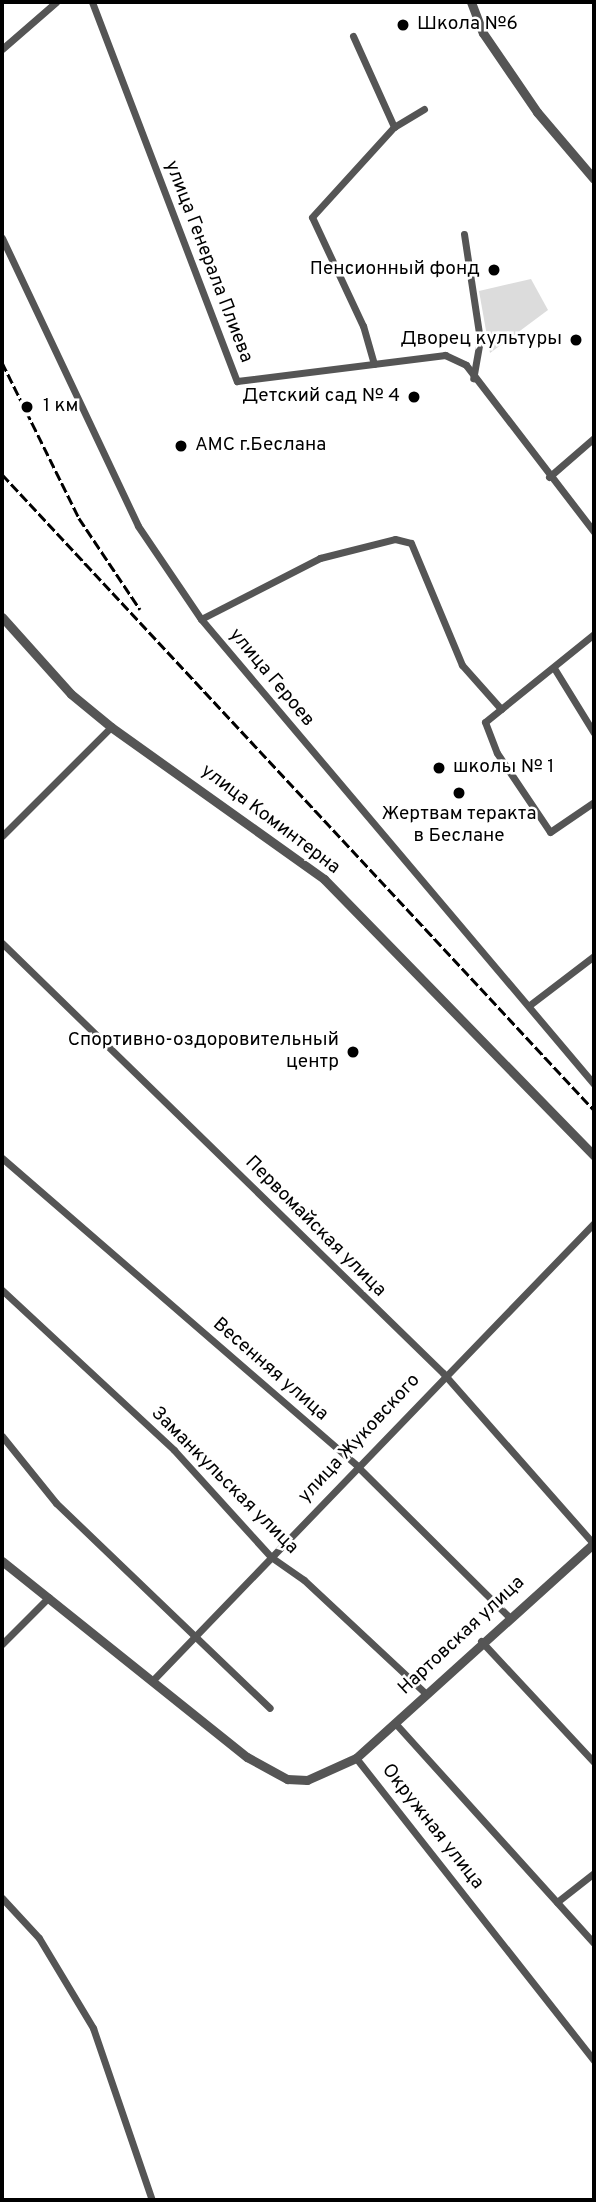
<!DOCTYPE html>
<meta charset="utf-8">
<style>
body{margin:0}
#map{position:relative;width:596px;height:2202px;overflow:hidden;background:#fff;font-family:Overpass,sans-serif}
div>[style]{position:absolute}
.green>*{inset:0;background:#dcdcdc}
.minor>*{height:7px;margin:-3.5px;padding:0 3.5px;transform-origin:3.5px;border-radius:3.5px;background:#555}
.tertiary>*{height:9px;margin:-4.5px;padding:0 4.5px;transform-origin:4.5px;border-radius:4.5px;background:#555}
.rail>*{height:2.5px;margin-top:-1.25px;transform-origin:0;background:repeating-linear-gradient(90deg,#000 0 10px,transparent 0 13.5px)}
.dots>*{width:19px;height:19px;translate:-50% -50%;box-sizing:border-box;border:4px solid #fff;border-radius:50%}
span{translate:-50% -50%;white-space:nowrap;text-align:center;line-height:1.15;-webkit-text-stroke:5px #fff;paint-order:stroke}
.poi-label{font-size:19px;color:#000}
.left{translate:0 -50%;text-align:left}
.right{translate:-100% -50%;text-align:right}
.street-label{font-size:19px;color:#000}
.frame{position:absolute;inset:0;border:4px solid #000;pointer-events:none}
</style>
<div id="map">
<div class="green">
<div style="clip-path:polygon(531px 279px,548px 310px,490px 353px,479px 291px)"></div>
</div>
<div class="minor">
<div style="left:92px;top:2px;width:406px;rotate:69.1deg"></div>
<div style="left:237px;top:381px;width:210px;rotate:-7.1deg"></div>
<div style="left:445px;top:355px;width:23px;rotate:25deg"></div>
<div style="left:466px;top:365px;width:210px;rotate:52.5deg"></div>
<div style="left:353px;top:36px;width:100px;rotate:65.7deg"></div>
<div style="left:2px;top:49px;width:72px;rotate:-41deg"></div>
<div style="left:464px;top:234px;width:107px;rotate:81.4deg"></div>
<div style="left:480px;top:340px;width:39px;rotate:100deg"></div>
<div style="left:2px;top:238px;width:318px;rotate:64.7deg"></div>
<div style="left:138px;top:526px;width:112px;rotate:55.9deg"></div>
<div style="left:201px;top:619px;width:609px;rotate:49.8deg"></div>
<div style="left:374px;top:364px;width:40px;rotate:-106deg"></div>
<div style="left:363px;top:326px;width:120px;rotate:-115.1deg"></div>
<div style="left:312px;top:217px;width:122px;rotate:-47.7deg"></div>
<div style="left:394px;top:127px;width:35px;rotate:-31deg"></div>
<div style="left:549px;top:477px;width:60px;rotate:-40.9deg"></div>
<div style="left:201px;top:619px;width:134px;rotate:-27.1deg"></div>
<div style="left:320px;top:558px;width:77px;rotate:-14.2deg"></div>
<div style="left:395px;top:539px;width:16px;rotate:14deg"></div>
<div style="left:411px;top:543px;width:132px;rotate:67.3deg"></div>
<div style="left:462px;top:665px;width:59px;rotate:48.4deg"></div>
<div style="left:594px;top:634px;width:140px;rotate:141.1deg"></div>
<div style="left:485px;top:722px;width:33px;rotate:69deg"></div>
<div style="left:497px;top:753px;width:95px;rotate:56.1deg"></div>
<div style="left:550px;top:832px;width:53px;rotate:-34.3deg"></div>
<div style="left:554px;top:668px;width:76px;rotate:58.4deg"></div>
<div style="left:2px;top:836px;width:154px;rotate:-45deg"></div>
<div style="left:2px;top:943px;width:616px;rotate:44.28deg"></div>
<div style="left:443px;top:1373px;width:228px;rotate:48.6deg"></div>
<div style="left:531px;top:1004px;width:79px;rotate:-37.3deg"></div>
<div style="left:2px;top:1158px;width:470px;rotate:40.9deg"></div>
<div style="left:357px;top:1466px;width:213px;rotate:44.8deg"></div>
<div style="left:2px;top:1290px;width:235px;rotate:42.9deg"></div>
<div style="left:174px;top:1450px;width:144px;rotate:47.8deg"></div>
<div style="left:271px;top:1557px;width:40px;rotate:34.9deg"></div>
<div style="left:304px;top:1580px;width:166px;rotate:43deg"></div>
<div style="left:2px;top:1436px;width:86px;rotate:51.1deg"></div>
<div style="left:56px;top:1503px;width:296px;rotate:43.8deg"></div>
<div style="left:481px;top:1641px;width:166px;rotate:47deg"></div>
<div style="left:2px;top:1644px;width:66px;rotate:-45deg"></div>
<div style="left:153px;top:1680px;width:635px;rotate:-46.02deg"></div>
<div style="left:395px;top:1723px;width:297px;rotate:47.9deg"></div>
<div style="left:356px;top:1758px;width:385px;rotate:51.8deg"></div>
<div style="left:2px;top:1898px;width:54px;rotate:47.2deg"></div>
<div style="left:39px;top:1938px;width:105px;rotate:59deg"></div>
<div style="left:93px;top:2028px;width:182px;rotate:71.1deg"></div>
<div style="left:557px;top:1902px;width:47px;rotate:-38.1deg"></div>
</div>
<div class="tertiary">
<div style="left:471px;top:2px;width:33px;rotate:69deg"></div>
<div style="left:483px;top:33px;width:96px;rotate:55.6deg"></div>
<div style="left:537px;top:112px;width:88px;rotate:49.6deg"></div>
<div style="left:2px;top:617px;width:103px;rotate:48.1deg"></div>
<div style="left:71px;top:694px;width:52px;rotate:39.5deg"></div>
<div style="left:111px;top:727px;width:262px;rotate:35.5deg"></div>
<div style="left:324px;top:879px;width:387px;rotate:45.7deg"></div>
<div style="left:2px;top:1561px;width:314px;rotate:38.7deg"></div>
<div style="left:247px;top:1757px;width:46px;rotate:28.8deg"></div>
<div style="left:287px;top:1779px;width:20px;rotate:3deg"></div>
<div style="left:307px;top:1780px;width:54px;rotate:-24.2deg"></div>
<div style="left:356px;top:1758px;width:321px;rotate:-42.1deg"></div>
</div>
<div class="rail">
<div style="left:2px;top:362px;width:174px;rotate:63.7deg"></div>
<div style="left:79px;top:518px;width:110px;rotate:56.2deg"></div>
<div style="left:2px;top:474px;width:869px;rotate:47.05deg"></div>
</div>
<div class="dots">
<div style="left:403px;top:25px;background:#000"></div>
<div style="left:494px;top:270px;background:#000"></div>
<div style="left:576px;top:340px;background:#000"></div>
<div style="left:414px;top:397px;background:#000"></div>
<div style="left:27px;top:407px;background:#000"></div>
<div style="left:181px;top:446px;background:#000"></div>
<div style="left:439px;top:768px;background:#000"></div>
<div style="left:459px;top:793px;background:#000"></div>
<div style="left:353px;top:1052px;background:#000"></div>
</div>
<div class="poi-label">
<span class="left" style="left:417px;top:25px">Школа №6</span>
<span class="right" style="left:480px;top:270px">Пенсионный фонд</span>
<span class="right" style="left:562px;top:340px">Дворец культуры</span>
<span class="right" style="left:400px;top:397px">Детский сад № 4</span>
<span class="left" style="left:43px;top:407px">1 км</span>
<span class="left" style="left:195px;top:446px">АМС г.Беслана</span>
<span class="left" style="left:453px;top:768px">школы № 1</span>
<span style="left:459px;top:826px">Жертвам теракта<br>в Беслане</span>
<span class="right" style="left:339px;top:1052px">Спортивно-оздоровительный<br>центр</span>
</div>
<div class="street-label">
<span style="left:208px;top:262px;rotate:69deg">улица Генерала Плиева</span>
<span style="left:271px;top:678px;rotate:50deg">улица Героев</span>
<span style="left:270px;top:820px;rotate:37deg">улица Коминтерна</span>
<span style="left:315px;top:1227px;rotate:45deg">Первомайская улица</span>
<span style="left:270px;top:1370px;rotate:41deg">Весенняя улица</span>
<span style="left:360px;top:1439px;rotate:-47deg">улица Жуковского</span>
<span style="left:224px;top:1481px;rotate:45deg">Заманкульская улица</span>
<span style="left:462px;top:1636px;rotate:-43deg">Нартовская улица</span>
<span style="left:432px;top:1827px;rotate:52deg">Окружная улица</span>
</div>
<div class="frame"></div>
</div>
